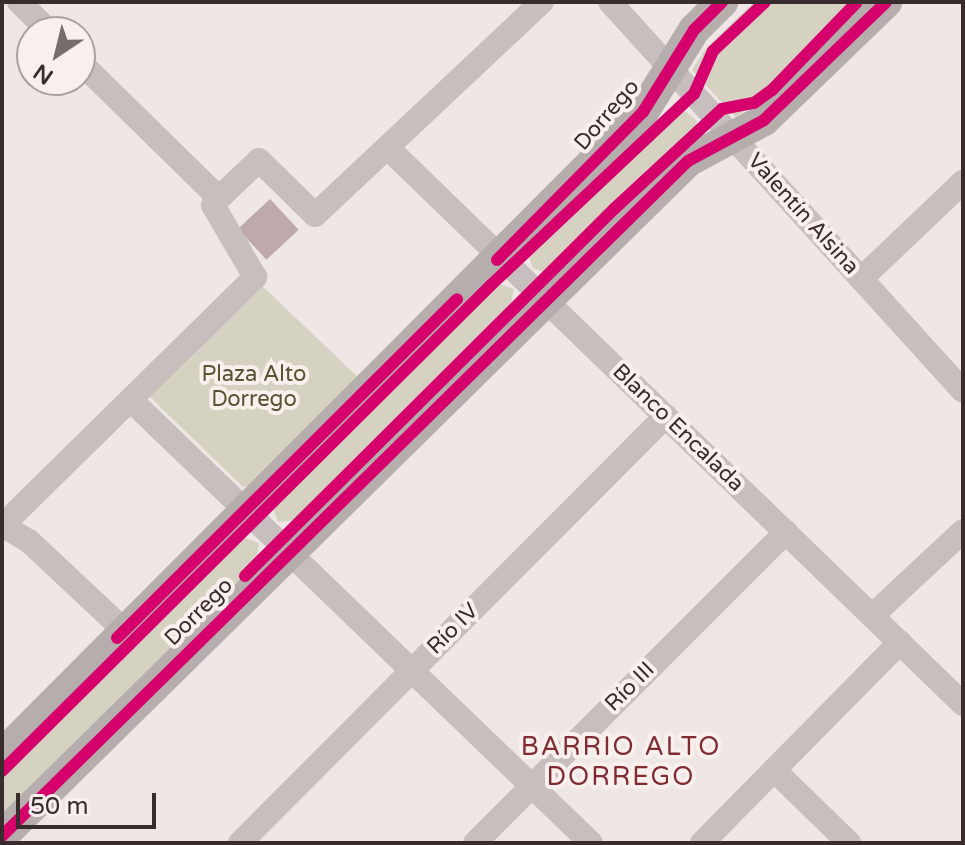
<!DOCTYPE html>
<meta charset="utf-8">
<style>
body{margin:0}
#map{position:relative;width:965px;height:845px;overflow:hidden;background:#eee7e6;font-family:"Varela Round",sans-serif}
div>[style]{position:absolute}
.green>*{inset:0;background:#d5d2c1}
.building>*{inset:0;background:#c0a9ab;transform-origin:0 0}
.minor>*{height:24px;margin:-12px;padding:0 12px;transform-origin:12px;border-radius:12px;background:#c7bfbe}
.major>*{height:32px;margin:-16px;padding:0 16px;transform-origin:16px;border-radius:16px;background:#b6aead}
.cycleway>*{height:12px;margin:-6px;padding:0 6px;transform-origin:6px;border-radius:6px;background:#d6006c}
span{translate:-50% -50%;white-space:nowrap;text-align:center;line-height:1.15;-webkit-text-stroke:8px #f9f0ee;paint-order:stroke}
.street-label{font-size:22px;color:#392c2c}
.park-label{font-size:22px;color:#535531}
.quarter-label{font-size:26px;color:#812b33;letter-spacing:2px}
.frame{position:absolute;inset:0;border:4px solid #392c2c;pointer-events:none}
.north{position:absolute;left:16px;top:16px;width:80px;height:80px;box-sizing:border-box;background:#f9f0ee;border:2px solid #aca2a0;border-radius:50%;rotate:215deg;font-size:22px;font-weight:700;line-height:32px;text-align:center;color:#392c2c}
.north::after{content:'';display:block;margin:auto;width:28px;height:36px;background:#786d6d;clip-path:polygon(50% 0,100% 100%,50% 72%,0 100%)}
.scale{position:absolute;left:16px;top:793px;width:140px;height:36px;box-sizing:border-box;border:4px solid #392c2c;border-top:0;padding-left:10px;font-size:24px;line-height:28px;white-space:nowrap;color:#392c2c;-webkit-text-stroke:6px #f9f0ee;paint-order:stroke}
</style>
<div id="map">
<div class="green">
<div style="clip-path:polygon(754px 2px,866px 2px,773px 94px,735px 117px,692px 70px,706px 48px)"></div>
<div style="clip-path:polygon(685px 111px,697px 121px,692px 137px,553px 267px,543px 272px,533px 268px,529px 258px,533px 248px,673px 115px)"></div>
<div style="clip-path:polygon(259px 283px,360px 379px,254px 487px,243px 487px,148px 395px)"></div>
<div style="clip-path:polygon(497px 283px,514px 289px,510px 309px,298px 520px,278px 522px,274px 511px,278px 501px)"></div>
<div style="clip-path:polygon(242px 537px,259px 543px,256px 563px,2px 815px,2px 775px)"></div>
</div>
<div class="building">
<div style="left:270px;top:199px;width:42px;height:44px;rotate:47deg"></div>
</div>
<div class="minor">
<div style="left:19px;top:2px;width:43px;rotate:44.1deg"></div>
<div style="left:610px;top:2px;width:525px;rotate:47.78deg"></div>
<div style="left:80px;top:62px;width:194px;rotate:44.4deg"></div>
<div style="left:392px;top:152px;width:794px;rotate:44.03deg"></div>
<div style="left:861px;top:279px;width:141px;rotate:-43.6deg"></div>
<div style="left:137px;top:406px;width:630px;rotate:43.91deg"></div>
<div style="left:15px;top:513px;width:337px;rotate:-44.5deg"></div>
<div style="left:255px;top:277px;width:83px;rotate:-120.3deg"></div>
<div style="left:213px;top:205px;width:9px;rotate:-49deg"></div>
<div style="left:219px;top:198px;width:55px;rotate:-43.5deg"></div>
<div style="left:259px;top:160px;width:78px;rotate:44.5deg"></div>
<div style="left:315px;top:215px;width:311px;rotate:-43.2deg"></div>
<div style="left:2px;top:525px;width:31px;rotate:31deg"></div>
<div style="left:29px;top:541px;width:132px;rotate:43.2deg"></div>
<div style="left:873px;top:615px;width:123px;rotate:-43deg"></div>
<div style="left:774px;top:770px;width:105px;rotate:44.2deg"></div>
<div style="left:240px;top:843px;width:603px;rotate:-45.07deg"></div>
<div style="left:475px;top:843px;width:440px;rotate:-45deg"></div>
<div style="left:702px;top:843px;width:282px;rotate:-45.4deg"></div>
</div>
<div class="major">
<div style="left:2px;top:755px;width:908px;rotate:-45.09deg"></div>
<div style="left:643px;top:112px;width:97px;rotate:-58.1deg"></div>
<div style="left:694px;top:30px;width:40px;rotate:-45deg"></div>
<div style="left:2px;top:836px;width:962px;rotate:-44.54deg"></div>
<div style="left:688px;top:161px;width:86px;rotate:-28.3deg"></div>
<div style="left:764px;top:120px;width:170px;rotate:-44deg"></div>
</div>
<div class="cycleway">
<div style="left:497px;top:260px;width:208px;rotate:-45.4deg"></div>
<div style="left:643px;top:112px;width:97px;rotate:-58.1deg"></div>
<div style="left:694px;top:30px;width:40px;rotate:-45deg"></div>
<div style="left:245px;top:576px;width:520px;rotate:-44.84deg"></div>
<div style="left:614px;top:209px;width:147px;rotate:-42.8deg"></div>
<div style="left:722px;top:109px;width:33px;rotate:-11deg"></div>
<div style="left:754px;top:103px;width:22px;rotate:-36deg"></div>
<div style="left:772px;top:90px;width:122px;rotate:-46deg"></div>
<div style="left:117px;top:638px;width:480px;rotate:-44.9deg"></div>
<div style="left:2px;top:771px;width:689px;rotate:-44.82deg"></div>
<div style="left:491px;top:285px;width:279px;rotate:-43.3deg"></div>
<div style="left:694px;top:94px;width:47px;rotate:-66.2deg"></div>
<div style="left:713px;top:51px;width:71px;rotate:-43.3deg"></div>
<div style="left:2px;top:836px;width:962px;rotate:-44.54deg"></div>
<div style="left:688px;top:161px;width:86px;rotate:-28.3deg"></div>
<div style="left:764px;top:120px;width:170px;rotate:-44deg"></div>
</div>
<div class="street-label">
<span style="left:607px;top:115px;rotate:-49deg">Dorrego</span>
<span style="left:803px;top:214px;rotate:48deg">Valentín Alsina</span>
<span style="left:678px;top:428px;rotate:44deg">Blanco Encalada</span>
<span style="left:199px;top:612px;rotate:-45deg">Dorrego</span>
<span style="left:453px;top:629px;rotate:-45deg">Río IV</span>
<span style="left:630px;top:687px;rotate:-45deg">Río III</span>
</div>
<div class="park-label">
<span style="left:254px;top:387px">Plaza Alto<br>Dorrego</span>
</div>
<div class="quarter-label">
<span style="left:621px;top:762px">BARRIO ALTO<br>DORREGO</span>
</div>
<div class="frame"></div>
<div class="north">N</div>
<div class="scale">50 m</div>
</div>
